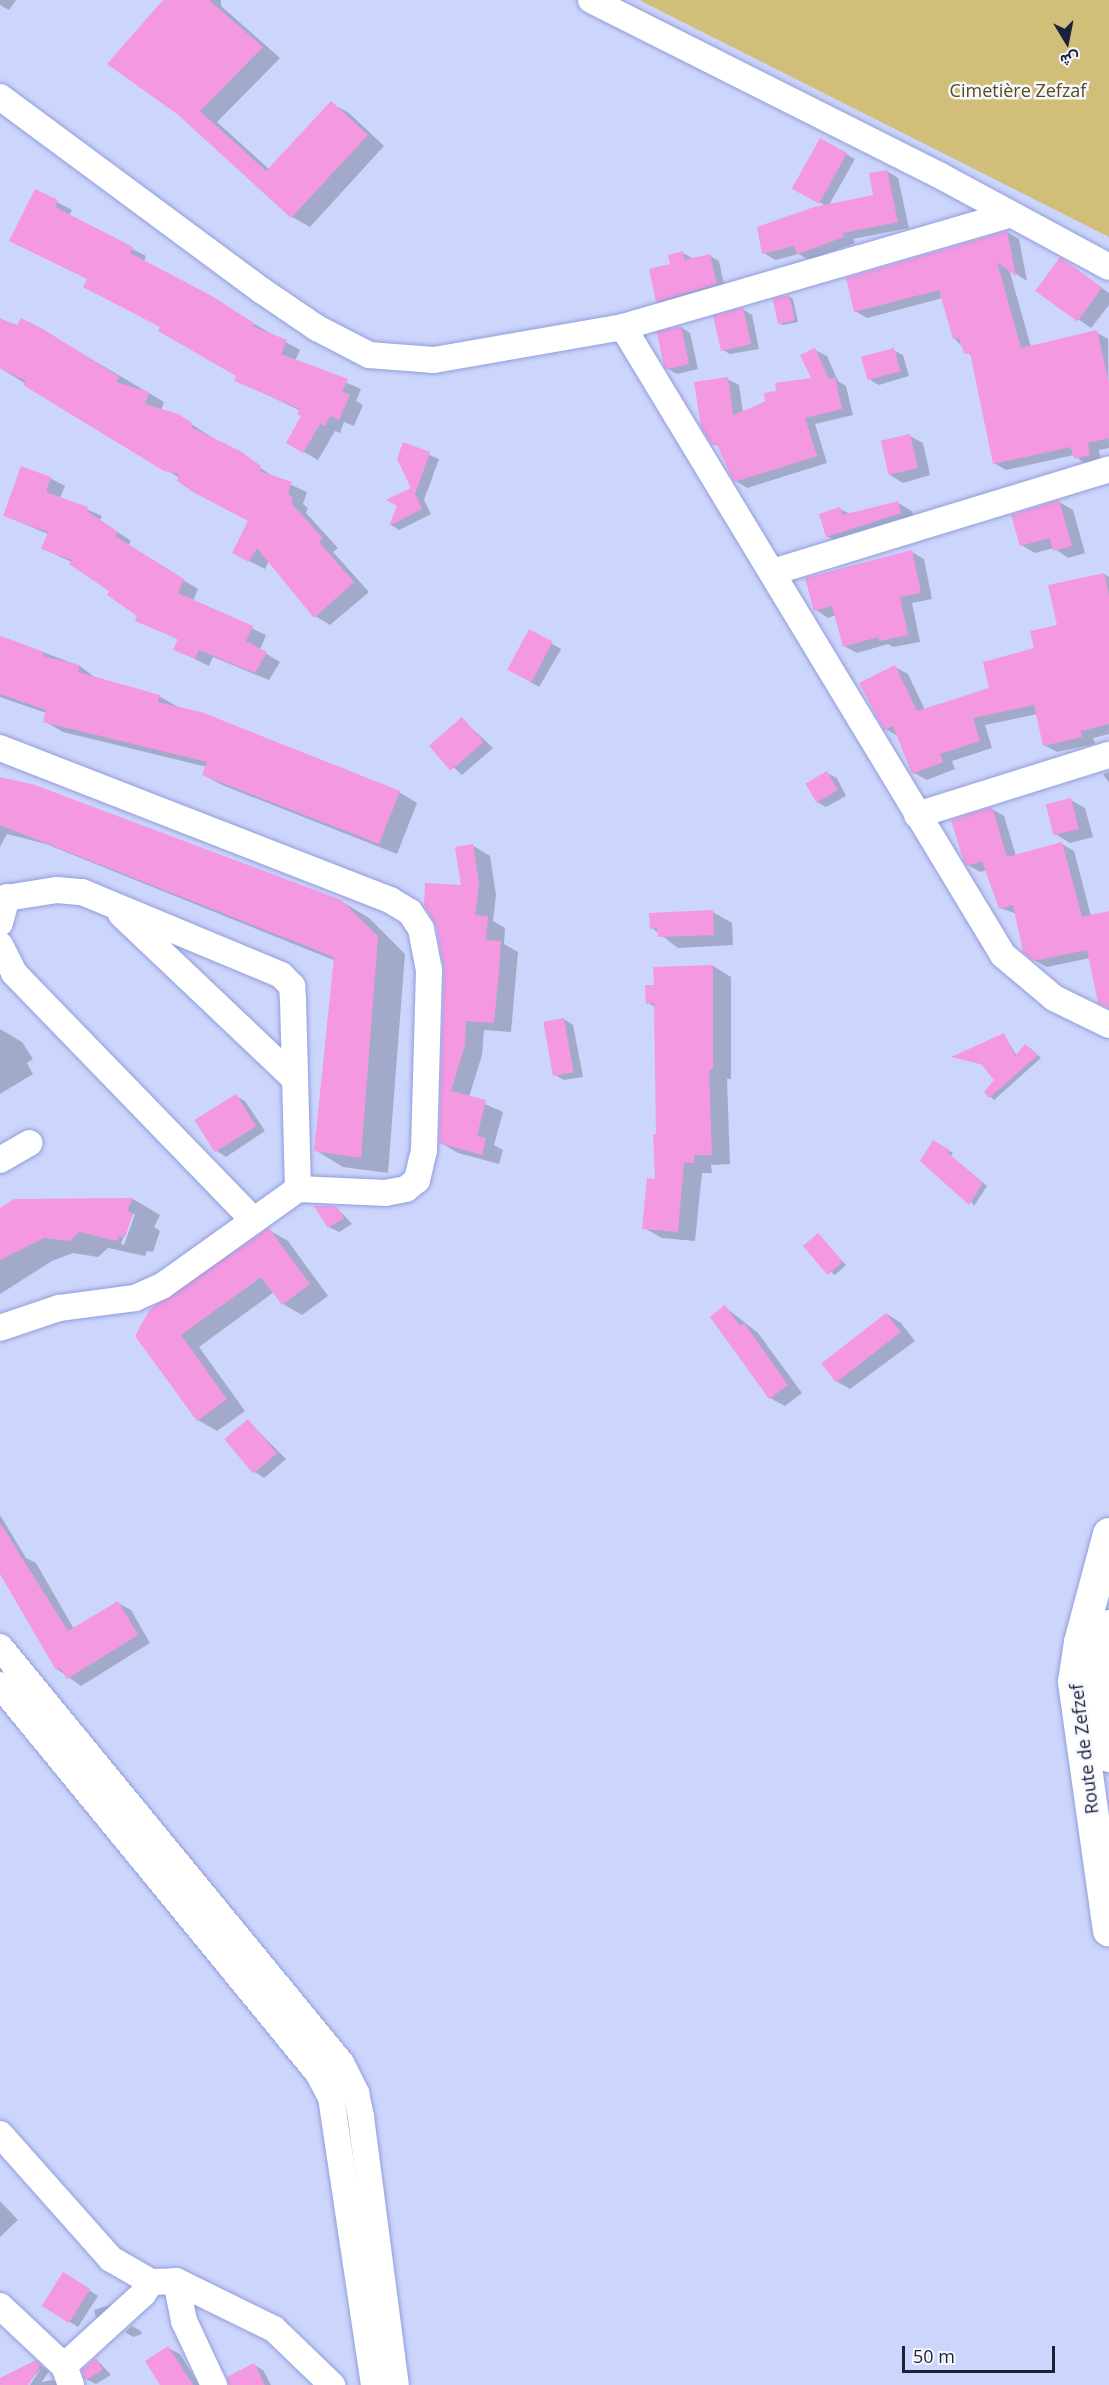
<!DOCTYPE html>
<meta charset="utf-8">
<style>
body{margin:0}
#map{position:relative;width:1109px;height:2385px;overflow:hidden;background:#ccd5fc;font-family:"Open Sans",Vazirmatn,sans-serif}
div>[style]{position:absolute}
.green>*{inset:0;background:#d1be78}
.shadow>*{inset:0;background:#0003;transform-origin:0 0}
.building>*{inset:0;background:#f598e2;transform-origin:0 0}
.roads{filter:drop-shadow(0 0 2px #919eda) drop-shadow(0 0 2px #919eda)}
.minor>*{height:26px;margin:-13px;padding:0 13px;transform-origin:13px;border-radius:13px;background:#fff}
.major>*{height:32px;margin:-16px;padding:0 16px;transform-origin:16px;border-radius:16px;background:#fff}
span{translate:-50% -50%;white-space:nowrap;text-align:center;line-height:1.15;-webkit-text-stroke:5px #f6f8fe;paint-order:stroke}
.park-label{font-size:18px;color:#584b1a}
.street-label{font-size:18px;color:#1c2038}
.north{position:absolute;left:1037px;top:12px;width:60px;height:60px;-webkit-text-stroke:4px #f6f8fe;paint-order:stroke;rotate:170deg;font-size:16px;font-weight:700;line-height:24px;text-align:center;color:#1c2038}
.north::after{content:'';display:block;margin:auto;width:21px;height:27px;background:#1c2038;clip-path:polygon(50% 0,100% 100%,50% 72%,0 100%)}
.scale{position:absolute;left:902px;top:2346px;width:153px;height:27px;box-sizing:border-box;border:3px solid #1c2038;border-top:0;padding-left:8px;font-size:18px;line-height:21px;white-space:nowrap;color:#1c2038;-webkit-text-stroke:4px #f6f8fe;paint-order:stroke}
</style>
<div id="map">
<div class="green">
<div style="clip-path:polygon(639px 0,1109px 0,1109px 237px)"></div>
</div>
<div class="shadow">
<div style="clip-path:polygon(0 0,16px 0,9px 10px,0 5px)"></div>
<div style="clip-path:polygon(165px 0,221px 0,221px 6px,280px 58px,217px 122px,270px 170px,331px 103px,349px 113px,384px 146px,310px 227px,292px 217px,178px 113px)"></div>
<div style="clip-path:polygon(820px 140px,855px 159px,829px 205px,875px 196px,887px 171px,898px 178px,909px 228px,853px 239px,855px 243px,809px 260px,799px 254px,775px 260px,764px 253px,826px 206px,793px 187px)"></div>
<div style="clip-path:polygon(36px 191px,72px 210px,69px 216px,146px 256px,144px 261px,300px 350px,295px 361px,361px 389px,356px 401px,363px 405px,354px 426px,344px 422px,340px 433px,335px 431px,318px 460px,288px 443px,303px 416px,301px 411px,236px 380px,238px 375px,88px 279px)"></div>
<div style="clip-path:polygon(1007px 232px,1019px 239px,1027px 281px,1009px 269px,1031px 347px,1096px 332px,1108px 339px,1109px 448px,1099px 450px,1101px 462px,1087px 465px,1074px 455px,1006px 470px,994px 463px,973px 358px,954px 338px,943px 298px,867px 318px,855px 311px)"></div>
<div style="clip-path:polygon(683px 253px,692px 258px,710px 256px,719px 261px,725px 289px,667px 306px,657px 301px,672px 265px)"></div>
<div style="clip-path:polygon(1060px 259px,1109px 293px,1109px 305px,1091px 328px,1037px 290px)"></div>
<div style="clip-path:polygon(789px 296px,793px 299px,798px 322px,783px 325px,779px 323px)"></div>
<div style="clip-path:polygon(743px 309px,752px 315px,759px 349px,730px 354px,721px 349px)"></div>
<div style="clip-path:polygon(0 319px,59px 340px,164px 402px,161px 411px,177px 415px,276px 478px,307px 492px,303px 504px,308px 508px,306px 513px,338px 548px,333px 552px,369px 592px,330px 625px,315px 616px,269px 561px,265px 569px,249px 561px,250px 521px,0 368px)"></div>
<div style="clip-path:polygon(681px 327px,690px 333px,698px 369px,677px 374px,668px 369px)"></div>
<div style="clip-path:polygon(815px 350px,827px 356px,838px 381px,846px 386px,853px 415px,815px 424px,827px 463px,747px 488px,736px 481px,720px 447px,713px 444px,727px 379px,739px 385px,743px 412px,813px 379px)"></div>
<div style="clip-path:polygon(893px 350px,903px 355px,909px 376px,879px 385px,870px 380px)"></div>
<div style="clip-path:polygon(910px 436px,923px 443px,930px 475px,903px 483px,890px 475px)"></div>
<div style="clip-path:polygon(404px 444px,439px 459px,424px 500px,431px 514px,399px 530px,391px 525px,413px 488px)"></div>
<div style="clip-path:polygon(50px 478px,65px 486px,60px 498px,102px 516px,100px 520px,131px 541px,128px 546px,198px 589px,193px 601px,266px 635px,260px 650px,280px 662px,269px 680px,213px 657px,209px 666px,175px 649px,179px 640px,137px 620px,139px 616px,111px 591px,72px 562px,43px 549px,48px 534px,5px 516px)"></div>
<div style="clip-path:polygon(1059px 502px,1073px 510px,1085px 553px,1068px 558px,1054px 548px,1035px 553px,1021px 545px)"></div>
<div style="clip-path:polygon(898px 503px,912px 511px,915px 521px,842px 545px,827px 536px,840px 509px,850px 514px)"></div>
<div style="clip-path:polygon(912px 552px,924px 559px,932px 599px,912px 603px,920px 642px,893px 647px,888px 644px,857px 653px,844px 646px,836px 615px,828px 618px,816px 610px)"></div>
<div style="clip-path:polygon(1104px 574px,1109px 577px,1109px 734px,1093px 738px,1095px 744px,1057px 752px,1044px 745px,1038px 714px,985px 725px,992px 748px,952px 761px,955px 769px,927px 780px,914px 773px,899px 737px,886px 729px,895px 667px,908px 674px,925px 710px,991px 689px,1059px 626px)"></div>
<div style="left:530px;top:631px;width:36px;height:44px;rotate:30deg"></div>
<div style="clip-path:polygon(0 636px,80px 666px,97px 679px,159px 696px,178px 707px,399px 792px,417px 803px,397px 854px,222px 785px,204px 775px,207px 767px,63px 732px,44px 721px,46px 713px,0 697px)"></div>
<div style="clip-path:polygon(462px 719px,493px 748px,462px 775px,431px 747px)"></div>
<div style="clip-path:polygon(1109px 772px,1109px 783px,1103px 774px)"></div>
<div style="clip-path:polygon(827px 773px,837px 778px,846px 796px,826px 807px,817px 802px)"></div>
<div style="clip-path:polygon(0 782px,341px 901px,369px 918px,405px 954px,388px 1173px,343px 1167px,315px 1150px,336px 961px,46px 844px,7px 834px,0 847px)"></div>
<div style="clip-path:polygon(1071px 800px,1085px 808px,1093px 837px,1070px 843px,1055px 834px)"></div>
<div style="clip-path:polygon(992px 809px,1004px 816px,1016px 856px,1062px 844px,1074px 851px,1091px 916px,1109px 912px,1109px 997px,1090px 958px,1047px 967px,1034px 960px,1017px 914px,1000px 908px,987px 870px,980px 872px,968px 865px)"></div>
<div style="clip-path:polygon(472px 845px,490px 856px,496px 895px,493px 921px,505px 928px,504px 944px,518px 952px,511px 1032px,484px 1030px,482px 1055px,469px 1097px,503px 1112px,494px 1145px,503px 1150px,499px 1164px,458px 1153px,441px 1143px,462px 886px)"></div>
<div style="clip-path:polygon(713px 912px,732px 923px,733px 945px,678px 948px,652px 928px)"></div>
<div style="clip-path:polygon(713px 966px,731px 977px,731px 1079px,727px 1079px,730px 1164px,711px 1165px,712px 1173px,702px 1173px,695px 1241px,662px 1238px,644px 1228px,656px 1181px,658px 1136px,655px 1007px,648px 1003px)"></div>
<div style="clip-path:polygon(564px 1019px,573px 1025px,583px 1077px,564px 1080px,555px 1075px)"></div>
<div style="clip-path:polygon(0 1029px,22px 1042px,33px 1059px,27px 1063px,33px 1074px,0 1094px)"></div>
<div style="clip-path:polygon(1004px 1035px,1017px 1056px,1030px 1048px,1041px 1058px,994px 1100px,986px 1092px,996px 1080px,984px 1065px,957px 1058px)"></div>
<div style="clip-path:polygon(236px 1096px,245px 1101px,265px 1131px,226px 1157px,217px 1151px)"></div>
<div style="clip-path:polygon(934px 1142px,953px 1153px,951px 1156px,987px 1186px,974px 1206px)"></div>
<div style="clip-path:polygon(evenodd,133px 1199px,160px 1215px,154px 1227px,160px 1231px,153px 1252px,147px 1251px,145px 1256px,108px 1248px,98px 1257px,73px 1253px,52px 1261px,0 1294px,0 1210px,15px 1201px,133px 1199px,132px 1214px,135px 1214px,124px 1245px,121px 1244px,132px 1214px)"></div>
<div style="clip-path:polygon(336px 1207px,352px 1224px,339px 1232px,329px 1227px)"></div>
<div style="clip-path:polygon(269px 1230px,288px 1241px,328px 1296px,302px 1315px,283px 1304px,274px 1292px,199px 1347px,245px 1411px,217px 1431px,198px 1420px,137px 1335px)"></div>
<div style="clip-path:polygon(818px 1235px,846px 1265px,835px 1275px,831px 1272px)"></div>
<div style="clip-path:polygon(725px 1307px,758px 1333px,802px 1393px,785px 1406px,770px 1398px)"></div>
<div style="clip-path:polygon(887px 1314px,901px 1323px,915px 1341px,850px 1389px,836px 1381px)"></div>
<div style="clip-path:polygon(248px 1421px,286px 1459px,264px 1478px,255px 1472px)"></div>
<div style="clip-path:polygon(0 1515px,26px 1558px,36px 1563px,74px 1629px,118px 1603px,131px 1610px,150px 1643px,81px 1686px,57px 1669px,0 1571px)"></div>
<div style="clip-path:polygon(0 2201px,18px 2220px,0 2237px)"></div>
<div style="clip-path:polygon(72px 2279px,98px 2296px,78px 2327px,43px 2305px)"></div>
<div style="clip-path:polygon(110px 2305px,118px 2310px,105px 2322px,96px 2317px,94px 2310px)"></div>
<div style="clip-path:polygon(132px 2326px,141px 2331px,142px 2334px,133px 2337px,125px 2332px)"></div>
<div style="clip-path:polygon(168px 2348px,180px 2354px,199px 2385px,162px 2385px)"></div>
<div style="clip-path:polygon(96px 2359px,111px 2375px,96px 2384px,86px 2379px)"></div>
<div style="clip-path:polygon(36px 2362px,49px 2371px,42px 2382px,52px 2380px,61px 2385px,30px 2385px,41px 2368px,27px 2385px,0 2385px,0 2380px)"></div>
<div style="clip-path:polygon(254px 2365px,263px 2370px,271px 2385px,231px 2385px)"></div>
</div>
<div class="building">
<div style="clip-path:polygon(163px 0,209px 0,263px 47px,200px 111px,266px 171px,331px 101px,368px 135px,291px 218px,177px 114px,107px 64px)"></div>
<div style="left:820px;top:138px;width:31px;height:58px;rotate:29deg"></div>
<div style="clip-path:polygon(887px 170px,898px 222px,843px 233px,844px 237px,797px 254px,794px 246px,762px 254px,757px 227px,814px 207px,873px 195px,869px 173px)"></div>
<div style="clip-path:polygon(35px 189px,58px 200px,55px 207px,133px 247px,130px 253px,212px 296px,254px 323px,252px 326px,287px 340px,281px 354px,348px 379px,342px 392px,350px 395px,339px 420px,330px 416px,325px 426px,320px 424px,303px 453px,286px 443px,301px 416px,297px 414px,300px 409px,234px 381px,236px 376px,158px 331px,160px 327px,83px 287px,87px 279px,9px 241px)"></div>
<div style="clip-path:polygon(1007px 231px,1016px 276px,997px 262px,1021px 348px,1097px 330px,1109px 383px,1109px 438px,1088px 443px,1090px 455px,1074px 459px,1071px 447px,993px 464px,970px 353px,964px 354px,959px 338px,953px 339px,939px 290px,854px 312px,846px 278px)"></div>
<div style="clip-path:polygon(683px 251px,684px 260px,710px 254px,717px 284px,656px 302px,649px 269px,670px 264px,668px 255px)"></div>
<div style="left:1060px;top:257px;width:52px;height:42px;rotate:36deg"></div>
<div style="left:789px;top:295px;width:26px;height:17px;rotate:77deg"></div>
<div style="left:743px;top:308px;width:37px;height:31px;rotate:77deg"></div>
<div style="clip-path:polygon(0 318px,17px 326px,21px 318px,43px 329px,119px 377px,116px 382px,149px 392px,145px 404px,178px 414px,192px 423px,191px 427px,240px 451px,261px 466px,260px 471px,292px 482px,288px 494px,293px 498px,291px 503px,323px 538px,319px 542px,354px 582px,314px 618px,257px 548px,249px 562px,232px 553px,248px 521px,193px 492px,177px 481px,179px 474px,164px 471px,23px 385px,26px 381px,0 368px)"></div>
<div style="left:681px;top:326px;width:39px;height:25px;rotate:78deg"></div>
<div style="clip-path:polygon(815px 348px,829px 379px,835px 377px,842px 409px,805px 418px,817px 456px,734px 482px,716px 443px,712px 445px,701px 427px,694px 382px,728px 377px,733px 415px,765px 402px,764px 393px,776px 391px,775px 383px,811px 378px,800px 355px)"></div>
<div style="left:894px;top:348px;width:24px;height:34px;rotate:75deg"></div>
<div style="left:910px;top:434px;width:35px;height:30px;rotate:77deg"></div>
<div style="clip-path:polygon(403px 442px,430px 452px,415px 494px,422px 509px,389px 526px,397px 506px,386px 500px,411px 488px,397px 459px)"></div>
<div style="clip-path:polygon(21px 466px,51px 477px,46px 492px,88px 507px,87px 511px,118px 532px,115px 536px,184px 579px,178px 593px,253px 626px,246px 641px,267px 652px,255px 673px,199px 650px,195px 659px,173px 650px,178px 639px,135px 621px,137px 616px,107px 595px,109px 591px,69px 564px,72px 560px,41px 549px,48px 532px,3px 516px)"></div>
<div style="clip-path:polygon(1059px 500px,1072px 546px,1053px 551px,1050px 538px,1020px 546px,1011px 515px)"></div>
<div style="clip-path:polygon(898px 501px,901px 513px,826px 537px,819px 514px,840px 507px,842px 515px)"></div>
<div style="clip-path:polygon(912px 550px,921px 593px,900px 597px,908px 635px,879px 641px,878px 637px,843px 647px,832px 606px,814px 611px,805px 578px)"></div>
<div style="clip-path:polygon(1104px 573px,1109px 595px,1109px 724px,1081px 731px,1082px 737px,1043px 746px,1034px 705px,973px 718px,980px 741px,940px 754px,943px 762px,912px 774px,893px 726px,884px 730px,859px 683px,895px 665px,917px 711px,989px 688px,983px 662px,1034px 648px,1030px 631px,1057px 625px,1048px 585px)"></div>
<div style="left:529px;top:629px;width:27px;height:46px;rotate:28deg"></div>
<div style="clip-path:polygon(0 636px,44px 652px,43px 656px,80px 665px,78px 672px,160px 695px,158px 702px,204px 713px,400px 791px,379px 844px,202px 775px,207px 762px,43px 722px,46px 710px,0 694px)"></div>
<div style="left:462px;top:717px;width:33px;height:44px;rotate:49deg"></div>
<div style="left:827px;top:771px;width:22px;height:25px;rotate:60deg"></div>
<div style="clip-path:polygon(0 777px,35px 785px,341px 900px,378px 936px,361px 1158px,314px 1151px,334px 957px,0 825px)"></div>
<div style="left:1071px;top:798px;width:32px;height:26px;rotate:76deg"></div>
<div style="clip-path:polygon(992px 807px,1007px 857px,1062px 842px,1082px 917px,1109px 911px,1109px 1008px,1098px 1003px,1087px 950px,1033px 961px,1023px 952px,1013px 905px,999px 909px,982px 861px,967px 866px,964px 862px,951px 820px)"></div>
<div style="clip-path:polygon(473px 844px,479px 884px,475px 915px,488px 916px,486px 940px,501px 941px,499px 970px,494px 1023px,466px 1021px,465px 1045px,451px 1091px,486px 1100px,477px 1136px,486px 1138px,482px 1155px,439px 1143px,444px 970px,436px 926px,424px 905px,425px 883px,461px 885px,455px 847px)"></div>
<div style="clip-path:polygon(713px 910px,714px 935px,658px 937px,657px 928px,650px 929px,649px 913px)"></div>
<div style="clip-path:polygon(713px 965px,713px 1069px,709px 1070px,712px 1155px,694px 1155px,694px 1163px,684px 1163px,678px 1232px,642px 1229px,647px 1178px,655px 1179px,653px 1134px,656px 1134px,654px 1003px,646px 1004px,645px 985px,654px 985px,653px 967px)"></div>
<div style="left:564px;top:1018px;width:55px;height:21px;rotate:80deg"></div>
<div style="clip-path:polygon(1004px 1033px,1015px 1056px,1025px 1044px,1038px 1055px,989px 1098px,984px 1092px,994px 1080px,981px 1064px,951px 1057px)"></div>
<div style="left:236px;top:1094px;width:38px;height:49px;rotate:58deg"></div>
<div style="clip-path:polygon(933px 1140px,950px 1150px,948px 1153px,983px 1183px,969px 1205px,920px 1161px)"></div>
<div style="clip-path:polygon(133px 1198px,127px 1210px,133px 1214px,125px 1237px,119px 1236px,117px 1241px,79px 1232px,70px 1241px,44px 1238px,0 1260px,0 1208px,14px 1199px)"></div>
<div style="clip-path:polygon(314px 1206px,336px 1206px,344px 1218px,328px 1228px)"></div>
<div style="clip-path:polygon(269px 1228px,310px 1284px,282px 1305px,261px 1277px,181px 1335px,227px 1399px,197px 1421px,135px 1336px,150px 1309px)"></div>
<div style="left:818px;top:1233px;width:38px;height:20px;rotate:49deg"></div>
<div style="clip-path:polygon(725px 1305px,740px 1326px,744px 1323px,788px 1385px,769px 1399px,710px 1317px)"></div>
<div style="left:886px;top:1313px;width:24px;height:82px;rotate:52deg"></div>
<div style="left:248px;top:1419px;width:45px;height:31px;rotate:50deg"></div>
<div style="clip-path:polygon(0 1523px,68px 1631px,118px 1601px,138px 1635px,67px 1679px,60px 1668px,56px 1670px,0 1574px)"></div>
<div style="left:63px;top:2272px;width:32px;height:40px;rotate:32deg"></div>
<div style="clip-path:polygon(168px 2346px,193px 2385px,160px 2385px,145px 2361px)"></div>
<div style="clip-path:polygon(96px 2358px,103px 2370px,85px 2380px,82px 2370px)"></div>
<div style="clip-path:polygon(36px 2360px,41px 2365px,28px 2385px,0 2385px,0 2378px)"></div>
<div style="clip-path:polygon(254px 2363px,265px 2385px,229px 2385px,227px 2377px)"></div>
</div>
<div class="roads">
<div class="minor">
<div style="left:591px;top:0;width:390px;rotate:26.7deg"></div>
<div style="left:939px;top:175px;width:193px;rotate:28.4deg"></div>
<div style="left:0;top:97px;width:325px;rotate:36.5deg"></div>
<div style="left:261px;top:290px;width:68px;rotate:34.2deg"></div>
<div style="left:317px;top:328px;width:59px;rotate:27.4deg"></div>
<div style="left:369px;top:355px;width:65px;rotate:4.4deg"></div>
<div style="left:434px;top:360px;width:192px;rotate:-9.9deg"></div>
<div style="left:623px;top:327px;width:404px;rotate:-16.2deg"></div>
<div style="left:623px;top:327px;width:734px;rotate:58.82deg"></div>
<div style="left:1003px;top:955px;width:67px;rotate:40.1deg"></div>
<div style="left:1054px;top:998px;width:61px;rotate:26.1deg"></div>
<div style="left:773px;top:572px;width:351px;rotate:-17deg"></div>
<div style="left:0;top:748px;width:419px;rotate:21.3deg"></div>
<div style="left:390px;top:900px;width:23px;rotate:31deg"></div>
<div style="left:410px;top:912px;width:20px;rotate:57deg"></div>
<div style="left:421px;top:929px;width:42px;rotate:79deg"></div>
<div style="left:429px;top:970px;width:180px;rotate:91.6deg"></div>
<div style="left:424px;top:1150px;width:31px;rotate:103deg"></div>
<div style="left:417px;top:1180px;width:14px;rotate:141deg"></div>
<div style="left:406px;top:1189px;width:20px;rotate:169deg"></div>
<div style="left:386px;top:1193px;width:88px;rotate:-177.4deg"></div>
<div style="left:298px;top:1189px;width:167px;rotate:144.5deg"></div>
<div style="left:162px;top:1286px;width:30px;rotate:156deg"></div>
<div style="left:135px;top:1298px;width:77px;rotate:172.5deg"></div>
<div style="left:59px;top:1308px;width:62px;rotate:161.3deg"></div>
<div style="left:917px;top:815px;width:201px;rotate:-17.4deg"></div>
<div style="left:0;top:899px;width:58px;rotate:-9deg"></div>
<div style="left:57px;top:890px;width:25px;rotate:5deg"></div>
<div style="left:82px;top:892px;width:216px;rotate:22.6deg"></div>
<div style="left:281px;top:975px;width:16px;rotate:45deg"></div>
<div style="left:292px;top:986px;width:13px;rotate:86deg"></div>
<div style="left:293px;top:999px;width:190px;rotate:88.5deg"></div>
<div style="left:121px;top:914px;width:240px;rotate:43.5deg"></div>
<div style="left:0;top:923px;width:27px;rotate:-75deg"></div>
<div style="left:0;top:945px;width:31px;rotate:63deg"></div>
<div style="left:14px;top:973px;width:342px;rotate:45.9deg"></div>
<div style="left:0;top:1160px;width:34px;rotate:-30deg"></div>
<div style="left:0;top:1647px;width:538px;rotate:50.66deg"></div>
<div style="left:341px;top:2063px;width:34px;rotate:63deg"></div>
<div style="left:356px;top:2093px;width:25px;rotate:78deg"></div>
<div style="left:361px;top:2117px;width:270px;rotate:82.6deg"></div>
<div style="left:0;top:1685px;width:502px;rotate:50.66deg"></div>
<div style="left:318px;top:2073px;width:27px;rotate:62deg"></div>
<div style="left:331px;top:2097px;width:291px;rotate:81.5deg"></div>
<div style="left:0;top:2134px;width:167px;rotate:48.4deg"></div>
<div style="left:111px;top:2259px;width:46px;rotate:29.9deg"></div>
<div style="left:151px;top:2282px;width:25px;rotate:-2deg"></div>
<div style="left:176px;top:2281px;width:109px;rotate:26.1deg"></div>
<div style="left:274px;top:2329px;width:81px;rotate:44deg"></div>
<div style="left:176px;top:2281px;width:41px;rotate:78.7deg"></div>
<div style="left:184px;top:2321px;width:71px;rotate:64.9deg"></div>
<div style="left:0;top:2306px;width:88px;rotate:43.2deg"></div>
<div style="left:71px;top:2385px;width:20px;rotate:-110deg"></div>
<div style="left:64px;top:2366px;width:107px;rotate:-42.3deg"></div>
<div style="left:143px;top:2294px;width:14px;rotate:-56deg"></div>
</div>
<div class="major">
<div style="left:1109px;top:1534px;width:112px;rotate:105deg"></div>
<div style="left:1080px;top:1642px;width:40px;rotate:98.5deg"></div>
<div style="left:1074px;top:1682px;width:251px;rotate:82deg"></div>
<div style="left:1109px;top:1626px;width:56px;rotate:100.3deg"></div>
<div style="left:1099px;top:1681px;width:76px;rotate:82.4deg"></div>
</div>
</div>
<div class="park-label">
<span style="left:1018px;top:90px">Cimetière Zefzaf</span>
</div>
<div class="street-label">
<span style="left:1084px;top:1749px;rotate:-97deg">Route de Zefzef</span>
</div>
<div class="north">ش</div>
<div class="scale">50 m</div>
</div>
